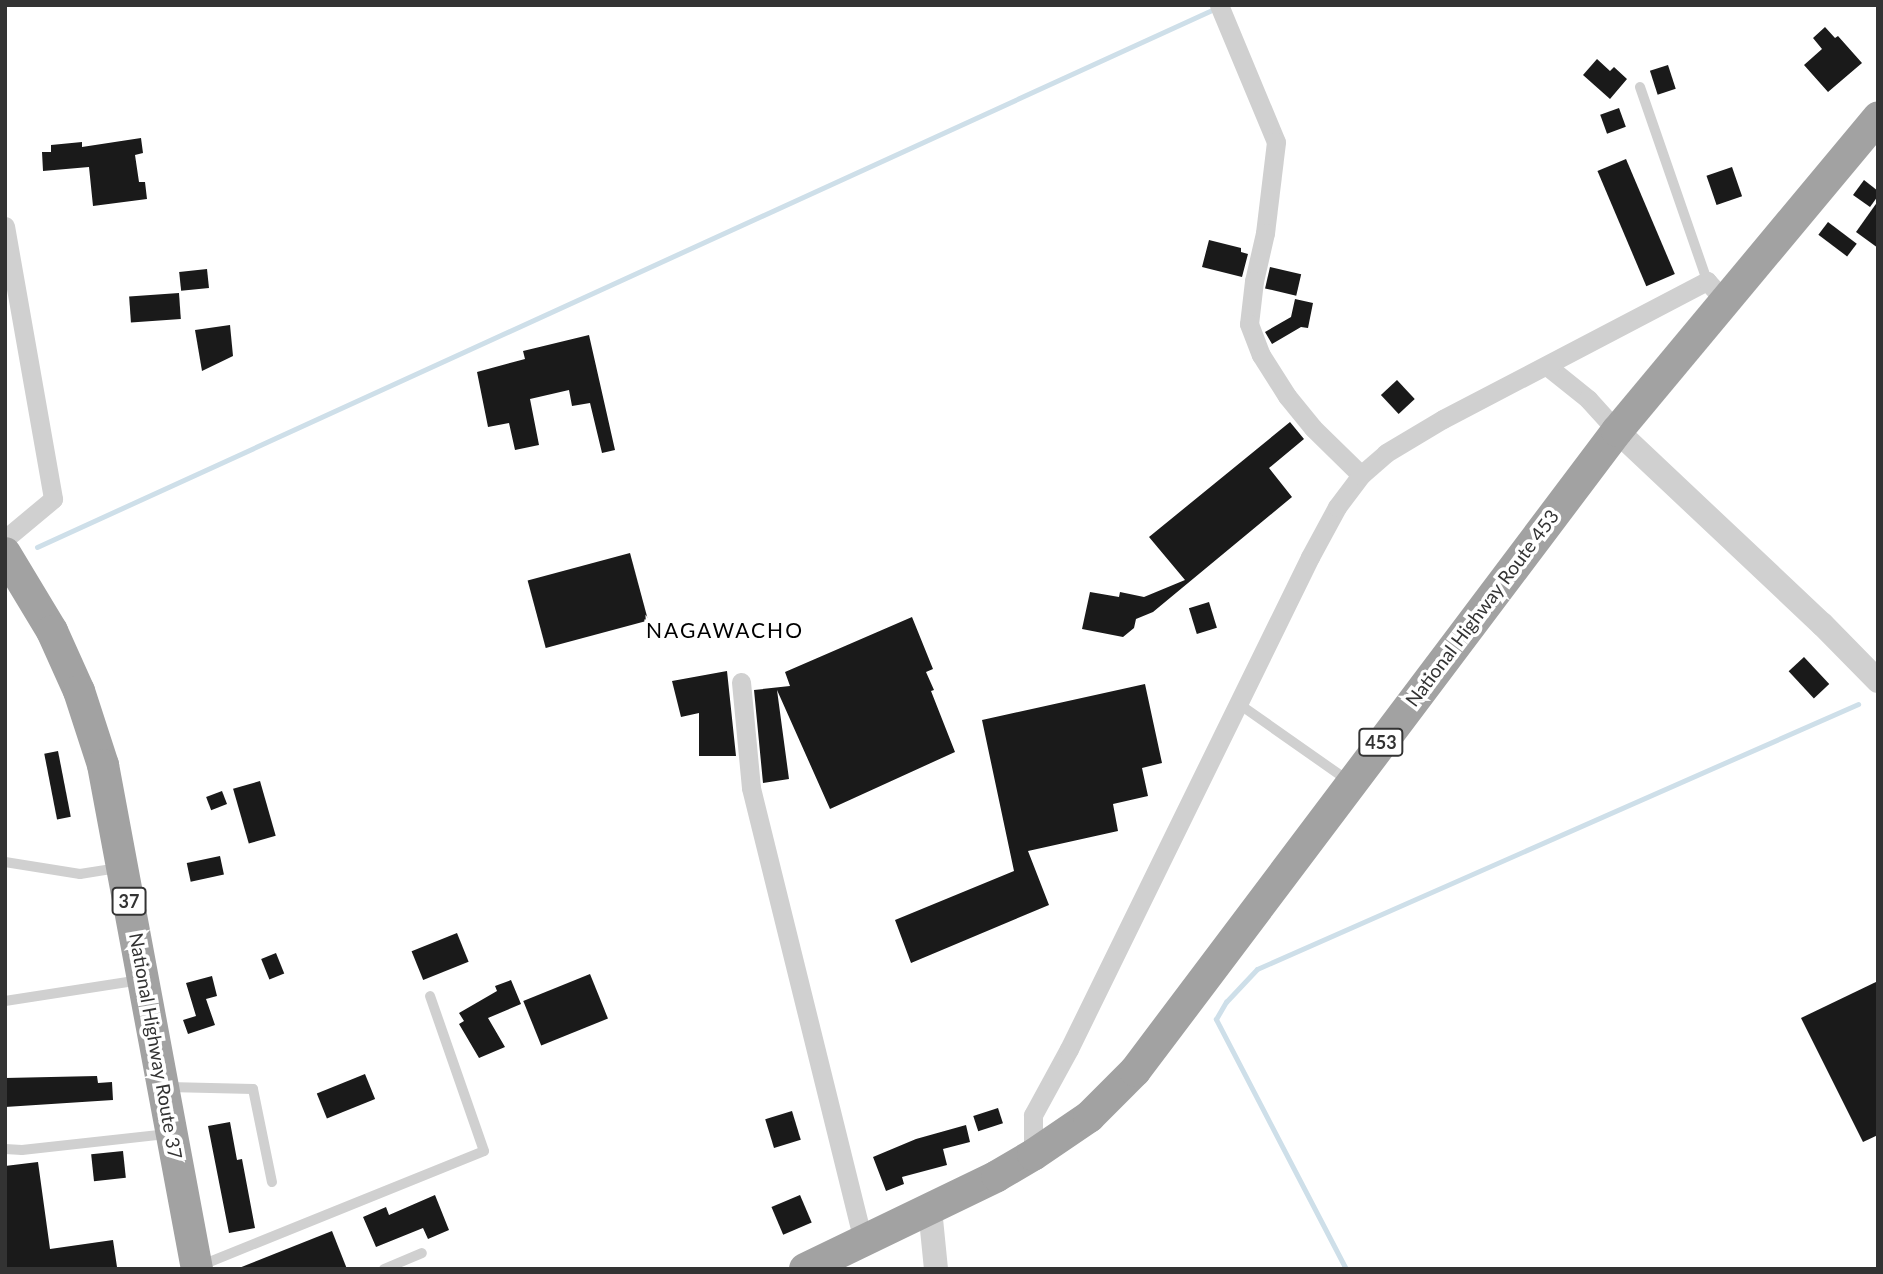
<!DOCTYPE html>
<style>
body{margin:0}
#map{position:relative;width:1883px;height:1274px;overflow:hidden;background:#fff;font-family:Lato,sans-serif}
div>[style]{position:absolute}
.stream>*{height:5px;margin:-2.5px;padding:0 2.5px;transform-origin:2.5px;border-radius:2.5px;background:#cedfe9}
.building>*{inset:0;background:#1a1a1a;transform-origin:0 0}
.service>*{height:10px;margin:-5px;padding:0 5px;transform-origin:5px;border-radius:5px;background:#d0d0d0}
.minor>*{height:19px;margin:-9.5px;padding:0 9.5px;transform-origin:9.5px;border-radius:9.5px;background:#d0d0d0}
.tertiary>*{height:24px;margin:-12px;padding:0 12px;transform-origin:12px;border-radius:12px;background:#d0d0d0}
.trunk>*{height:32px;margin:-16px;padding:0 16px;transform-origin:16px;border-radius:16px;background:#a2a2a2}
span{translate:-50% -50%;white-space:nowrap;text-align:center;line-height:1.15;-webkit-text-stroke:7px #fff;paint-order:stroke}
.shield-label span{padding:2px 5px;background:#fff;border:2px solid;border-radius:5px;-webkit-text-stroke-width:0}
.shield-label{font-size:18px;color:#333;font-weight:700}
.street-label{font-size:19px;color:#333}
.neighbourhood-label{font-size:21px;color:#000;letter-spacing:2px}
.frame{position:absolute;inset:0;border:7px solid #333;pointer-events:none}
</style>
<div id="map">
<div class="stream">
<div style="left:37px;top:547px;width:1290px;rotate:-24.56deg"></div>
<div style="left:1346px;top:1269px;width:282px;rotate:-117.5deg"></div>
<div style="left:1216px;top:1019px;width:20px;rotate:-60deg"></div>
<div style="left:1226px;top:1002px;width:45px;rotate:-46.8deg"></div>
<div style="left:1257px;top:969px;width:657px;rotate:-23.79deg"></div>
</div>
<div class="building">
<div style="clip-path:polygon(1825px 27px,1835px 38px,1838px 36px,1862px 63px,1828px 92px,1804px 65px,1822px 49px,1813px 38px)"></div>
<div style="clip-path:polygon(1597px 59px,1610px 71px,1614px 67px,1627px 79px,1610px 99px,1583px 75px)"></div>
<div style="left:1668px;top:65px;width:25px;height:19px;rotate:72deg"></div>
<div style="left:1619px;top:108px;width:20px;height:20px;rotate:70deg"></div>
<div style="clip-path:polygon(141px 138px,143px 153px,135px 155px,139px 182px,145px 182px,147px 199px,93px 206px,89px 167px,43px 171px,42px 152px,51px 152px,51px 145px,82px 142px,82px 147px)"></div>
<div style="left:1626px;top:159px;width:125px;height:31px;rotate:67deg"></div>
<div style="left:1732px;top:167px;width:31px;height:27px;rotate:71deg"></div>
<div style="clip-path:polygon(1864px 180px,1878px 191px,1878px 196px,1870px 207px,1853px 195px)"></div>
<div style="clip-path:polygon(1878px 201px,1878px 248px,1856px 232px)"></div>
<div style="left:1828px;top:222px;width:36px;height:16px;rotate:37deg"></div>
<div style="clip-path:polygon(1209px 240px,1241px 248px,1241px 252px,1248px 254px,1242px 277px,1202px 267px)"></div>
<div style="left:1270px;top:267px;width:32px;height:22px;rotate:13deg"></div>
<div style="left:207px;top:269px;width:19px;height:28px;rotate:84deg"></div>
<div style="left:179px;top:293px;width:26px;height:50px;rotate:86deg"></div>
<div style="clip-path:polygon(1295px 299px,1313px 303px,1308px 328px,1301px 327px,1272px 344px,1265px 332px,1291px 317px)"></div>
<div style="clip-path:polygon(230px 325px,233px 356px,202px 371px,195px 330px)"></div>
<div style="clip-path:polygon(589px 335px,615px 450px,602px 453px,590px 403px,572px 406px,569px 390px,530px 399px,539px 445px,515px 450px,509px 423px,488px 427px,477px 372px,525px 359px,523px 351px)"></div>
<div style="left:1397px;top:380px;width:26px;height:22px;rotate:47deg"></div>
<div style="clip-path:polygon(1290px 422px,1304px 439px,1269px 468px,1292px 497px,1153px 612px,1136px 619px,1134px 628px,1123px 637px,1082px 629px,1090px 592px,1119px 597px,1120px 592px,1144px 597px,1185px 580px,1149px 537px)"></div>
<div style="left:630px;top:553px;width:70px;height:106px;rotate:75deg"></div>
<div style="left:1209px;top:602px;width:27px;height:21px;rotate:73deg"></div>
<div style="clip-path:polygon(912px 617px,933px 669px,926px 672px,934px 690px,931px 691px,955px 752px,830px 809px,777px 690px,789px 779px,763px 783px,754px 690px,790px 686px,785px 672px)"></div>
<div style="left:1804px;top:657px;width:37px;height:21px;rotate:47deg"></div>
<div style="clip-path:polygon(727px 671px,736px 756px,699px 756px,699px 713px,681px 717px,672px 681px)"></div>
<div style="clip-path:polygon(1145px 684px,1162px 763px,1142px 768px,1148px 796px,1113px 804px,1118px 831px,1028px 851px,1049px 905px,911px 963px,895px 920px,1014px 871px,982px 720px)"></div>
<div style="left:58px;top:751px;width:67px;height:14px;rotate:79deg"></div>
<div style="left:260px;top:781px;width:57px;height:28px;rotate:74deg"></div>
<div style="left:222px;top:791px;width:14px;height:17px;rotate:69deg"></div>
<div style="left:220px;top:856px;width:19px;height:34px;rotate:78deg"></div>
<div style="left:457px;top:933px;width:31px;height:49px;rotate:68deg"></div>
<div style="left:276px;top:953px;width:22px;height:16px;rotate:68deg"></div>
<div style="left:590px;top:974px;width:48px;height:72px;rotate:68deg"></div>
<div style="clip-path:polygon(212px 976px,217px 996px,206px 999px,215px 1025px,188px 1034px,183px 1020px,196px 1016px,186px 983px)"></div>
<div style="clip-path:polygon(511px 980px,521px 1004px,488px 1018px,505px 1047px,479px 1058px,459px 1024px,464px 1021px,459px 1013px,497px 991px,495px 986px)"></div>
<div style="clip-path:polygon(1878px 981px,1878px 1135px,1863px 1142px,1801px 1018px)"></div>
<div style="left:365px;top:1074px;width:27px;height:52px;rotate:68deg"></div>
<div style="clip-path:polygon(97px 1076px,98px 1083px,112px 1082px,113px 1100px,5px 1107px,5px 1078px)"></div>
<div style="left:998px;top:1108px;width:16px;height:26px;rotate:72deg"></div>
<div style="left:792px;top:1111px;width:30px;height:28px;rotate:73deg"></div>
<div style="clip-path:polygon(230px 1122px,237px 1160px,242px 1159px,255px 1228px,229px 1233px,208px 1126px)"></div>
<div style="clip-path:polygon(966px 1125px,970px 1142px,943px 1149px,947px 1165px,902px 1177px,904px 1184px,886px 1191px,873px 1157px,916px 1139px)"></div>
<div style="left:123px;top:1151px;width:27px;height:32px;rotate:84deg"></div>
<div style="clip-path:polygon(38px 1162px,50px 1249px,113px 1240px,117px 1267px,5px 1269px,5px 1166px)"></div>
<div style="clip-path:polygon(435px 1195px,449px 1230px,428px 1239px,423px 1228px,376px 1247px,363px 1217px,386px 1207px,389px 1215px)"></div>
<div style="left:800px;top:1195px;width:30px;height:31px;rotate:67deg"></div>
<div style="clip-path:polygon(332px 1231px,347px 1269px,239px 1269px,239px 1268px)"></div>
</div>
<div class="service">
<div style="left:1640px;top:87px;width:205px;rotate:70.9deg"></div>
<div style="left:1239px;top:704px;width:132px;rotate:35.1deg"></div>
<div style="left:5px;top:862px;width:76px;rotate:9.1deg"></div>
<div style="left:80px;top:874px;width:39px;rotate:-9deg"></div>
<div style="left:5px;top:1001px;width:137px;rotate:-8.8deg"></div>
<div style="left:168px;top:1087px;width:85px;rotate:1.3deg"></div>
<div style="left:253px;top:1089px;width:95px;rotate:78.5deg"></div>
<div style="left:5px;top:1149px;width:17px;rotate:3deg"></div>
<div style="left:22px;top:1150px;width:147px;rotate:-6.3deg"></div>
<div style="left:202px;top:1265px;width:304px;rotate:-22deg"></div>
<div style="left:484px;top:1151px;width:164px;rotate:-109.2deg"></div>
<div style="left:384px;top:1269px;width:41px;rotate:-22.8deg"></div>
</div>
<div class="minor">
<div style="left:1219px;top:5px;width:148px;rotate:67.4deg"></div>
<div style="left:1276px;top:142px;width:92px;rotate:96.9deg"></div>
<div style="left:1265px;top:233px;width:49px;rotate:102.9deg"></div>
<div style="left:1254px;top:281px;width:43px;rotate:96.6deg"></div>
<div style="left:1249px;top:324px;width:33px;rotate:69deg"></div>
<div style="left:1261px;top:355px;width:49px;rotate:57.6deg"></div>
<div style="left:1287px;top:396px;width:41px;rotate:50.9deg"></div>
<div style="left:1313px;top:428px;width:67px;rotate:44.4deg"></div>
<div style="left:5px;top:226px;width:277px;rotate:80deg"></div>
<div style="left:53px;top:499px;width:62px;rotate:140.2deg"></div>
<div style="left:1547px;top:366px;width:53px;rotate:38.8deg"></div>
<div style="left:1588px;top:399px;width:43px;rotate:47.8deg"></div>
<div style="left:741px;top:682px;width:106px;rotate:84.6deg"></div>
<div style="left:751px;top:788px;width:466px;rotate:76.1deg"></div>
<div style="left:1033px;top:1155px;width:40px;rotate:-90deg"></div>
<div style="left:1033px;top:1115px;width:75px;rotate:-61.4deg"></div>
<div style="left:1069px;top:1049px;width:548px;rotate:-63.9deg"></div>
<div style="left:1310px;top:557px;width:57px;rotate:-61.6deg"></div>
<div style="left:1337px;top:507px;width:40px;rotate:-53deg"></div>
<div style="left:1361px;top:475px;width:33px;rotate:-41deg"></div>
<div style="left:1386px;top:453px;width:66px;rotate:-30.8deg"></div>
<div style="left:1443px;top:419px;width:298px;rotate:-27.6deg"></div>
<div style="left:1707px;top:281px;width:27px;rotate:48deg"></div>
</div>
<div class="tertiary">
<div style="left:1617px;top:431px;width:282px;rotate:43.3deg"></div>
<div style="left:1822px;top:624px;width:80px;rotate:45.5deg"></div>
<div style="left:930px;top:1209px;width:60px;rotate:84.3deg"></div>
</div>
<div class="trunk">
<div style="left:5px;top:553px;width:91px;rotate:58.9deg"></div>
<div style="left:52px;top:631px;width:66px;rotate:65.8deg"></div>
<div style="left:79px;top:691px;width:78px;rotate:72deg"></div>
<div style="left:103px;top:765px;width:513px;rotate:79.44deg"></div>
<div style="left:805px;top:1269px;width:213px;rotate:-25.8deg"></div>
<div style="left:997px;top:1176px;width:42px;rotate:-30.3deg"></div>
<div style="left:1033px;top:1155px;width:68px;rotate:-34.2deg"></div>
<div style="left:1089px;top:1117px;width:65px;rotate:-45deg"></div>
<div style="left:1135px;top:1071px;width:801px;rotate:-53.02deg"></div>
<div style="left:1617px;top:431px;width:408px;rotate:-50.2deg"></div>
</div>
<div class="shield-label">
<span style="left:1381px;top:742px">453</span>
<span style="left:129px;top:901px">37</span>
</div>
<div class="street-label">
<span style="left:1482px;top:608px;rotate:-53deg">National Highway Route 453</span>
<span style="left:156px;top:1046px;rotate:80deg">National Highway Route 37</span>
</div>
<div class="neighbourhood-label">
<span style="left:725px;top:630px">NAGAWACHO</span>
</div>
<div class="frame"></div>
</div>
